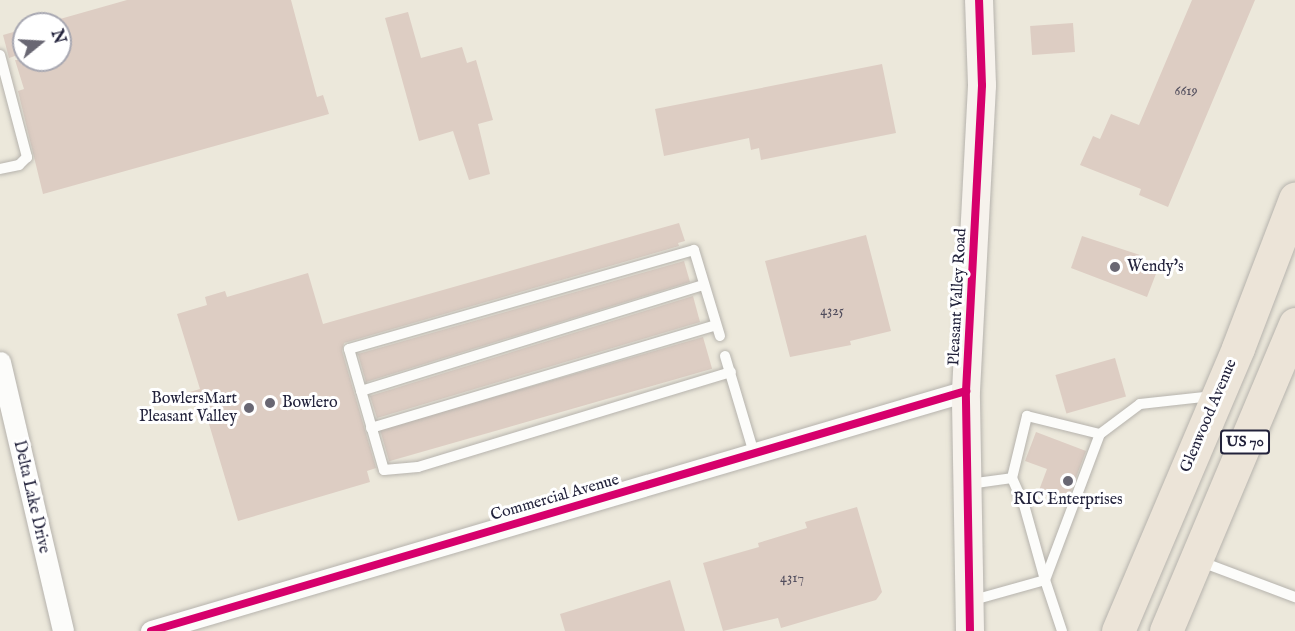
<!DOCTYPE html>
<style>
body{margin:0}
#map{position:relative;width:1295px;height:631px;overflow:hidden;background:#ece8db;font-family:"IM FELL English",serif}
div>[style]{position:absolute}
.building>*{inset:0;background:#ddcdc3;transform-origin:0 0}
.roads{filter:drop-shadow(0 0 2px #b6b3ad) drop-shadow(0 0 2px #b6b3ad)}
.lane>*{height:10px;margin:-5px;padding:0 5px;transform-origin:5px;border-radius:5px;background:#fcfcfa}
.street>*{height:21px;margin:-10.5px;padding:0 10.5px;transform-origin:10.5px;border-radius:10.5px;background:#fcfcfa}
.secondary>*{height:28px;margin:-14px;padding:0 14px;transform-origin:14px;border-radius:14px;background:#f6f2ec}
.highway>*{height:33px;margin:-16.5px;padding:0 16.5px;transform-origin:16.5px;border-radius:16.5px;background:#ece4d8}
.cycleway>*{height:8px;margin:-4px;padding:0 4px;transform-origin:4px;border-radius:4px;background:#d6006c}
.dots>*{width:16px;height:16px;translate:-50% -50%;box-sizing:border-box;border:3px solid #fff;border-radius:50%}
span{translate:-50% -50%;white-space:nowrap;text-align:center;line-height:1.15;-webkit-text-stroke:6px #fff;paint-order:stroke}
.number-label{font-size:14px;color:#514d5d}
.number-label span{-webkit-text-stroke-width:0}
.shield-label span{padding:2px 4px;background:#fff;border:2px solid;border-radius:4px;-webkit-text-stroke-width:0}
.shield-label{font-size:15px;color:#22223b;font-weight:700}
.poi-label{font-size:16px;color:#22223b}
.left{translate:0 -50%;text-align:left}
.right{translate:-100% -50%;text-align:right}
.street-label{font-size:16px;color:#22223b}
.north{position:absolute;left:12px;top:12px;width:60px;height:60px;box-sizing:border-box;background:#fff;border:2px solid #a7a7b1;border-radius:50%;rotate:72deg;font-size:16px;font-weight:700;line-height:24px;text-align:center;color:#22223b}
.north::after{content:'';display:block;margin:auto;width:21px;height:27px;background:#696773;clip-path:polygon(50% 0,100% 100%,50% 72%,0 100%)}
</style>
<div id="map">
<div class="building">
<div style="clip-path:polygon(127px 0,291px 0,317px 97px,323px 95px,329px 114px,43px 194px,18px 91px,24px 89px,15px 60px,60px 60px,60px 19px)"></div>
<div style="clip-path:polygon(1192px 0,1255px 0,1168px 207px,1139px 195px,1141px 189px,1080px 165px,1093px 136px,1100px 139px,1111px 114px,1139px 125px)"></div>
<div style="clip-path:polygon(408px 12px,421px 58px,462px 47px,467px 63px,476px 60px,493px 120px,478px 124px,490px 174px,469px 180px,453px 131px,419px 141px,385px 18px)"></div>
<div style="left:1073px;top:23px;width:29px;height:43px;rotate:86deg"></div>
<div style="clip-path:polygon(24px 29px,24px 53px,9px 58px,3px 35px)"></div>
<div style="clip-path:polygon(882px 64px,896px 133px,761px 160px,759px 148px,751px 150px,749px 138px,664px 156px,655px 109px)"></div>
<div style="clip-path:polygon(679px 223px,685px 241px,678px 243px,679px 246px,344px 343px,342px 351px,376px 468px,367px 471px,370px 482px,238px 521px,206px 414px,198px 417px,190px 392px,200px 389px,177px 314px,207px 305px,205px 297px,225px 291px,227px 297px,308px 273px,323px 324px)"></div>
<div style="clip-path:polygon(866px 235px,891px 331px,850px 341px,851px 345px,790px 357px,765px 261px)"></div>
<div style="clip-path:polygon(1082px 236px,1140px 255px,1138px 258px,1159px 266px,1147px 297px,1071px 268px)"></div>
<div style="clip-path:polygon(684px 261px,690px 282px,366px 382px,358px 354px)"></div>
<div style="clip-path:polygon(693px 296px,700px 322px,377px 418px,370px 396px)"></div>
<div style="left:703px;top:337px;width:33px;height:336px;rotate:74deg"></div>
<div style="left:1115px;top:358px;width:40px;height:62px;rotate:74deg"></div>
<div style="clip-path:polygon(1036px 432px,1086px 451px,1066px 504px,1038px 493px,1047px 469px,1025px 461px)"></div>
<div style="clip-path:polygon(857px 507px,882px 592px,876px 600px,781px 628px,778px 618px,723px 631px,703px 563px,759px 547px,758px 543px,807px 528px,805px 522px)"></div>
<div style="clip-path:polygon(670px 580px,685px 631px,565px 631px,560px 614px)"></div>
</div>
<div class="roads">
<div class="lane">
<div style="left:0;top:55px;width:106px;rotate:75.2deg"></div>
<div style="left:27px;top:157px;width:11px;rotate:135deg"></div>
<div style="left:19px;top:165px;width:19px;rotate:168deg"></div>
<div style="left:720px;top:336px;width:90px;rotate:-106.8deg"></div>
<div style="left:694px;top:250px;width:359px;rotate:164deg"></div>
<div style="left:349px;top:349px;width:126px;rotate:73.9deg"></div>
<div style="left:384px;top:470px;width:34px;rotate:-5deg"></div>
<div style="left:418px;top:467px;width:327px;rotate:-16.9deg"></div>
<div style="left:725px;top:356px;width:101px;rotate:73.4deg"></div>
<div style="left:361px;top:391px;width:359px;rotate:-17.2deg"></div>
<div style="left:371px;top:428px;width:360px;rotate:-16.6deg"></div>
<div style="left:969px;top:484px;width:43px;rotate:-7.9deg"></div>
<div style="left:1012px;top:478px;width:64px;rotate:-76.4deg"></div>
<div style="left:1027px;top:416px;width:75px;rotate:13.9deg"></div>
<div style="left:1199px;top:561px;width:103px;rotate:20.6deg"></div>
<div style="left:970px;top:601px;width:78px;rotate:-15.6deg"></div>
<div style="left:1045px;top:580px;width:78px;rotate:-105.6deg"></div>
<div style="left:1024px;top:505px;width:30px;rotate:-114deg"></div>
<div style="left:1062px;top:631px;width:54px;rotate:-108.4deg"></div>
<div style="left:1045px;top:580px;width:156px;rotate:-69.4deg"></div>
<div style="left:1100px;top:434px;width:50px;rotate:-36.9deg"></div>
<div style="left:1140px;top:404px;width:72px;rotate:-6.3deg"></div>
</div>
<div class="street">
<div style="left:0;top:362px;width:276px;rotate:76.8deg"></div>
<div style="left:151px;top:631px;width:850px;rotate:-16.41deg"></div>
</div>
<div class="secondary">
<div style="left:970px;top:631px;width:240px;rotate:-91deg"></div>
<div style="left:966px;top:391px;width:306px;rotate:-87deg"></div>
<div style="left:982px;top:85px;width:85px;rotate:-92deg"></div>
</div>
<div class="highway">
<div style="left:1118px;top:631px;width:307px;rotate:-67deg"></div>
<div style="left:1238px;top:348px;width:160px;rotate:-69.1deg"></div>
<div style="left:1166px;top:631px;width:333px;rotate:-67.2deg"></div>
</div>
</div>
<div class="cycleway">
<div style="left:151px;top:631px;width:850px;rotate:-16.41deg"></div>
<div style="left:970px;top:631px;width:240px;rotate:-91deg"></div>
<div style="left:966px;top:391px;width:306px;rotate:-87deg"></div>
<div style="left:982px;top:85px;width:85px;rotate:-92deg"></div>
</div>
<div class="dots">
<div style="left:1115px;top:267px;background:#696773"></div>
<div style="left:270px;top:403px;background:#696773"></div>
<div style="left:249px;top:408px;background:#696773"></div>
<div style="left:1068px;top:481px;background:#696773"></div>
</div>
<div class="number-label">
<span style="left:1186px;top:91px">6619</span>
<span style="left:832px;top:311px">4325</span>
<span style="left:792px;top:578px">4317</span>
</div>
<div class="shield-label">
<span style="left:1245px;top:442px">US 70</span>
</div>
<div class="poi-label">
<span class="left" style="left:1127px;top:267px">Wendy's</span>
<span class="right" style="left:237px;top:408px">BowlersMart<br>Pleasant Valley</span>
<span class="left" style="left:282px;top:403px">Bowlero</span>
<span style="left:1068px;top:500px">RIC Enterprises</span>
</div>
<div class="street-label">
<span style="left:958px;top:297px;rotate:-87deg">Pleasant Valley Road</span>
<span style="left:1209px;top:416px;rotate:-67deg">Glenwood Avenue</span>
<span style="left:31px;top:497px;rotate:77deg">Delta Lake Drive</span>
<span style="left:555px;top:498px;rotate:-16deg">Commercial Avenue</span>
</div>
<div class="north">N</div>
</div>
